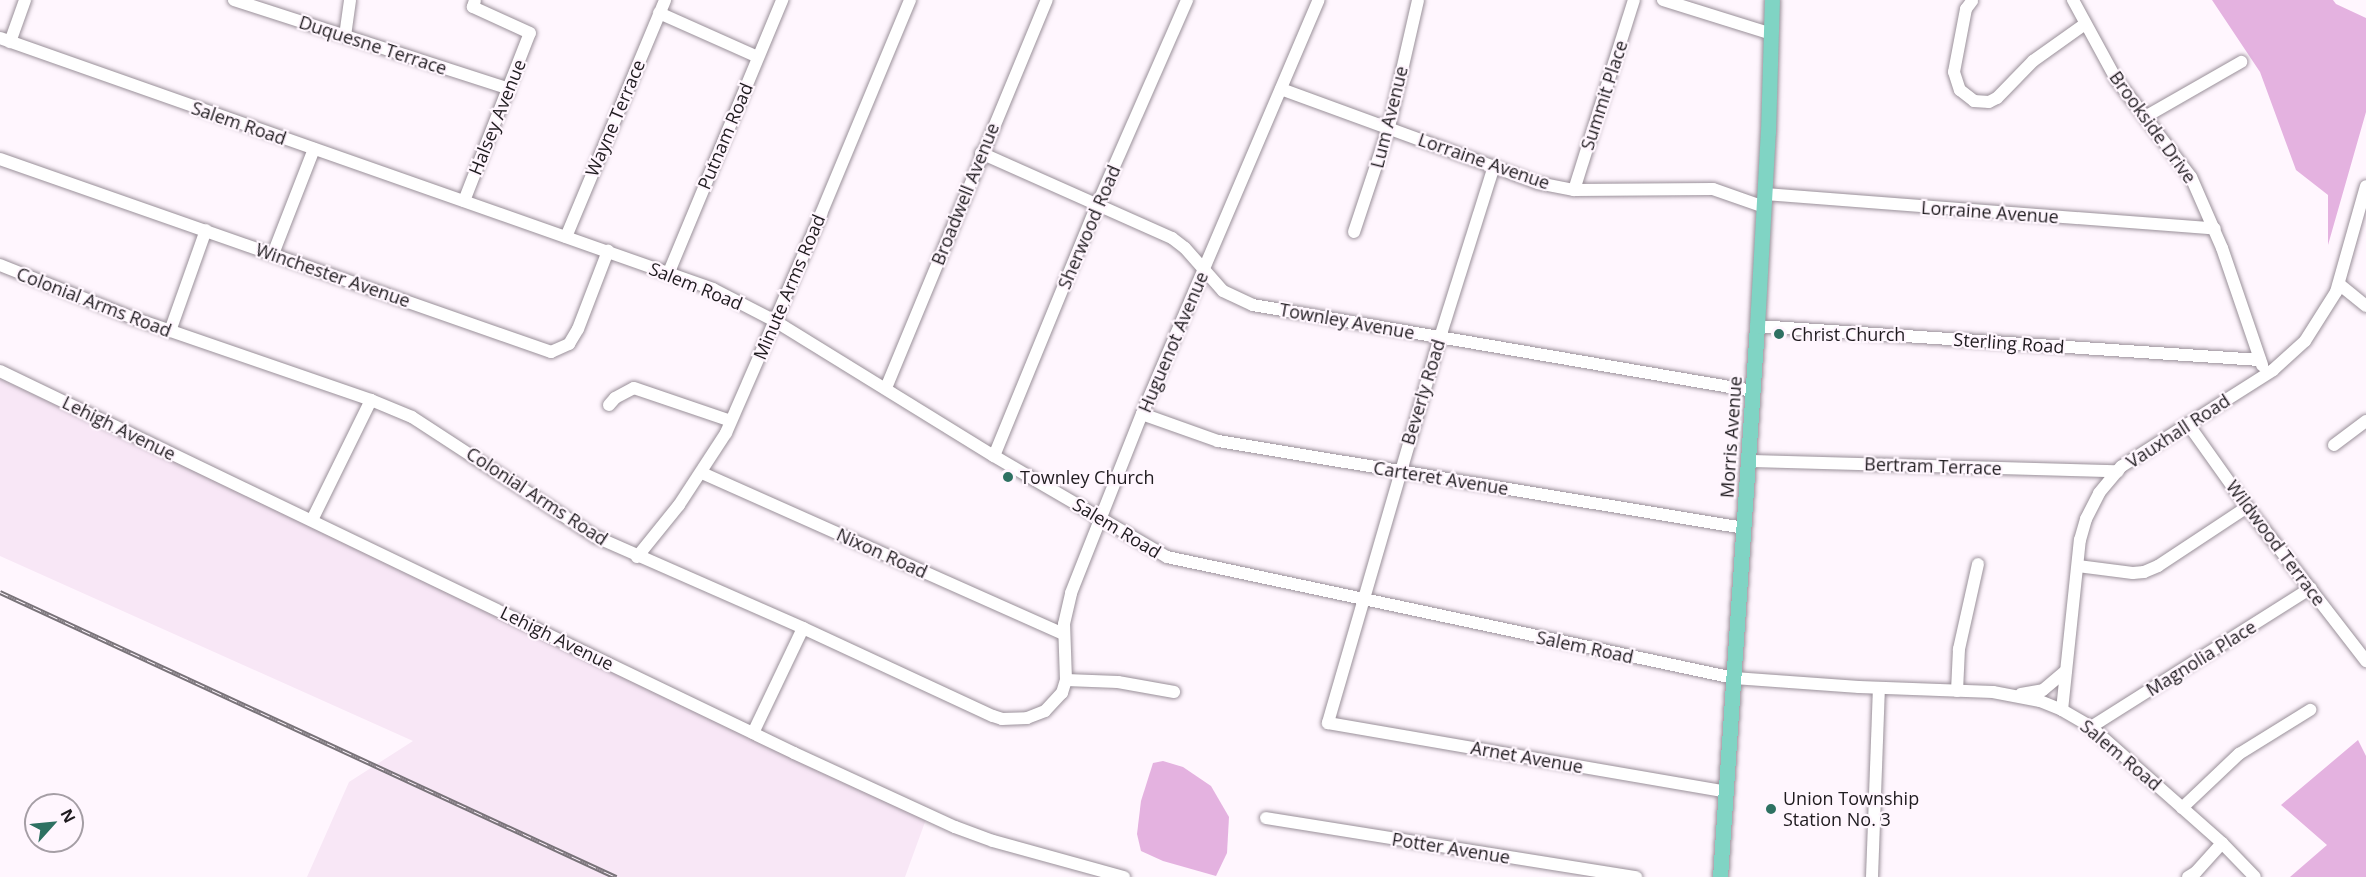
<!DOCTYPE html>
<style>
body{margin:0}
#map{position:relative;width:2366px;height:877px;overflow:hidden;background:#fff6fe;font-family:"Open Sans",sans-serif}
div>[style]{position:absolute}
.built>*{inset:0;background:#f8e7f6}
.green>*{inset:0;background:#e4b2e0}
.roads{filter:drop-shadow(0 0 2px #9a9099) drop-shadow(0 0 2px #9a9099)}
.minor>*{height:12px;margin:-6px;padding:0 6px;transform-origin:6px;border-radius:6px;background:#fff}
.major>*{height:15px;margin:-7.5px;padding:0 7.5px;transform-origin:7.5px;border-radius:7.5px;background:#80d4c4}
.rail>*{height:5px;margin-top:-2.5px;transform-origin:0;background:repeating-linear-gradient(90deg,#fff6fe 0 9px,#797379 0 18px);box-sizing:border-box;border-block:2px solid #797379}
.dots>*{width:16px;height:16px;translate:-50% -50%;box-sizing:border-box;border:3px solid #fff6fe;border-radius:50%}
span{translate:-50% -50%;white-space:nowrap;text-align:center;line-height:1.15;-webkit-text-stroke:4.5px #fff6fe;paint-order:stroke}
.street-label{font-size:18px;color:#1f1b1f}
.poi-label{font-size:18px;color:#1f1b1f}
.left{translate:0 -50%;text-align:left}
.north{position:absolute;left:24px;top:793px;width:60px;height:60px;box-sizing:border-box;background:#fff6fe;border:2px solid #a59ea5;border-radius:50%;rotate:63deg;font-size:16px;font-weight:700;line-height:24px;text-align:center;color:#1f1b1f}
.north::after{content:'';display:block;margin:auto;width:21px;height:27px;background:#2e7162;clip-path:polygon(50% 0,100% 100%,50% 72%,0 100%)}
</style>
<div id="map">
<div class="built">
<div style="clip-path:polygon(0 379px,929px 811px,905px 877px,307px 877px,349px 782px,413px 741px,0 556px)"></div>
</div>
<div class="green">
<div style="clip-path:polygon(2212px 0,2333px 0,2336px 4px,2366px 18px,2366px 112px,2328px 245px,2328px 195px,2296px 170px,2260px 72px)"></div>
<div style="clip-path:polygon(2358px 740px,2366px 756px,2366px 877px,2290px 877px,2327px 845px,2281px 805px)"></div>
<div style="clip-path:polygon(1163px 761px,1183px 767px,1211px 786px,1229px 817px,1227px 853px,1216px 876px,1163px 861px,1141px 851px,1137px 834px,1141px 801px,1153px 763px)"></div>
</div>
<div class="roads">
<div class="minor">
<div style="left:234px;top:0;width:286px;rotate:17.9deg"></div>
<div style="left:506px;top:88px;width:5px;rotate:68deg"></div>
<div style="left:1663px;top:0;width:114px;rotate:17.3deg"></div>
<div style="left:2073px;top:0;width:90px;rotate:61.4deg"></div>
<div style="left:2116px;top:79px;width:123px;rotate:52.6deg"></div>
<div style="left:2191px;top:177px;width:77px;rotate:66.4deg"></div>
<div style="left:2222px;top:248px;width:124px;rotate:71.1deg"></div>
<div style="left:1972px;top:1px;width:10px;rotate:127deg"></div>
<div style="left:1966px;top:9px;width:64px;rotate:100.8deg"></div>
<div style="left:1954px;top:72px;width:19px;rotate:72deg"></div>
<div style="left:1960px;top:90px;width:18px;rotate:38deg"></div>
<div style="left:1974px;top:101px;width:15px;rotate:4deg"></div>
<div style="left:1989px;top:102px;width:9px;rotate:-27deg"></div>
<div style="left:1997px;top:98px;width:52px;rotate:-45.8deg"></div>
<div style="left:2033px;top:61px;width:64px;rotate:-35.4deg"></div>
<div style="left:659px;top:13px;width:108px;rotate:24deg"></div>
<div style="left:345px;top:36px;width:36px;rotate:-82deg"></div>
<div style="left:0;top:38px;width:756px;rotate:19.39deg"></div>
<div style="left:713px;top:289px;width:70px;rotate:27.3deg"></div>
<div style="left:775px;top:321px;width:257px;rotate:31.7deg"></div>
<div style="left:994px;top:456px;width:200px;rotate:30.3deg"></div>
<div style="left:1167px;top:557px;width:580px;rotate:12.05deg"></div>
<div style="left:1734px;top:678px;width:125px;rotate:4.1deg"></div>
<div style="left:1859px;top:687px;width:134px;rotate:2.1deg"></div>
<div style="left:1993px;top:692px;width:48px;rotate:10.8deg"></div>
<div style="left:2040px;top:701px;width:24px;rotate:22deg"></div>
<div style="left:2062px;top:710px;width:34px;rotate:30deg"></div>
<div style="left:2091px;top:727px;width:175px;rotate:41.5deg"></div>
<div style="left:2222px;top:843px;width:47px;rotate:45.9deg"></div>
<div style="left:10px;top:42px;width:45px;rotate:-70.3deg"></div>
<div style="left:1281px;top:89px;width:274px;rotate:20.1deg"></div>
<div style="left:1538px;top:183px;width:37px;rotate:11deg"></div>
<div style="left:1574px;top:190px;width:139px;rotate:-0.4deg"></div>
<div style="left:1713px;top:189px;width:54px;rotate:19.4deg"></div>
<div style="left:2145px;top:117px;width:111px;rotate:-29.8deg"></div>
<div style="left:981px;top:153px;width:209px;rotate:24deg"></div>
<div style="left:1172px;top:238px;width:16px;rotate:38deg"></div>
<div style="left:1185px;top:248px;width:57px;rotate:48.5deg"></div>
<div style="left:1223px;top:291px;width:33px;rotate:25deg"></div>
<div style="left:1253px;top:305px;width:507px;rotate:9.76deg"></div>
<div style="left:0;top:159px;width:584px;rotate:19.3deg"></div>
<div style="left:551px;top:352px;width:20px;rotate:-24deg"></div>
<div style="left:569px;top:344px;width:17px;rotate:-59deg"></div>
<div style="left:578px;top:329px;width:84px;rotate:-69deg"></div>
<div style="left:1494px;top:166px;width:179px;rotate:107.5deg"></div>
<div style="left:1440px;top:337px;width:402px;rotate:106.2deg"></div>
<div style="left:1328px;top:723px;width:405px;rotate:9.8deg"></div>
<div style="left:1574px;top:190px;width:199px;rotate:-72.5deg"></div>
<div style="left:1765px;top:194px;width:451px;rotate:4.4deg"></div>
<div style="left:464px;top:201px;width:180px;rotate:-68.6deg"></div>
<div style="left:530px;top:33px;width:63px;rotate:-155.5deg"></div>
<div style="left:473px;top:7px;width:7px;rotate:-74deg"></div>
<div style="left:1354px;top:232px;width:111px;rotate:-71.6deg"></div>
<div style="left:1389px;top:127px;width:130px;rotate:-77.1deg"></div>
<div style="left:566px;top:237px;width:257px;rotate:-67.3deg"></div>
<div style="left:273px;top:254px;width:113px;rotate:-68.7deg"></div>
<div style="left:0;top:265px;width:146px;rotate:21.7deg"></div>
<div style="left:136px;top:319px;width:249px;rotate:19deg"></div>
<div style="left:371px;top:400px;width:44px;rotate:22.5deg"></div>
<div style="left:412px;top:417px;width:220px;rotate:33.1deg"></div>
<div style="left:596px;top:537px;width:226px;rotate:23.7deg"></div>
<div style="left:803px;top:628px;width:209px;rotate:24.9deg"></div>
<div style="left:993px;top:716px;width:9px;rotate:18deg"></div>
<div style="left:1002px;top:719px;width:25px;rotate:-2deg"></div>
<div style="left:1027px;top:718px;width:19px;rotate:-21deg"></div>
<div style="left:1045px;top:711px;width:25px;rotate:-47deg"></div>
<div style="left:1062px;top:693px;width:14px;rotate:-73deg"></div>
<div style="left:1066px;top:680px;width:56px;rotate:-92deg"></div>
<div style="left:1064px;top:624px;width:32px;rotate:-77deg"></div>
<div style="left:1071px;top:593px;width:193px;rotate:-68.4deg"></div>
<div style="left:1142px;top:414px;width:450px;rotate:-66.9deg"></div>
<div style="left:669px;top:272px;width:295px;rotate:-67.4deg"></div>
<div style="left:2339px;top:284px;width:35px;rotate:39deg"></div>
<div style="left:1757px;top:326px;width:504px;rotate:3.87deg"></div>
<div style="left:170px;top:331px;width:107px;rotate:-70.4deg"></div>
<div style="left:0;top:371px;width:881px;rotate:25.69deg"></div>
<div style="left:794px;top:753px;width:177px;rotate:24.7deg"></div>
<div style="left:955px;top:827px;width:40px;rotate:20.2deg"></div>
<div style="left:993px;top:841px;width:136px;rotate:15.4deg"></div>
<div style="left:886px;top:388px;width:420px;rotate:-67.5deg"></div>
<div style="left:609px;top:405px;width:9px;rotate:-49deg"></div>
<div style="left:615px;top:398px;width:21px;rotate:-28deg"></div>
<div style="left:634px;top:388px;width:102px;rotate:18.8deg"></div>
<div style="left:1142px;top:414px;width:81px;rotate:19.6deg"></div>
<div style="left:1218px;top:441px;width:533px;rotate:9.39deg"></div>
<div style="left:2188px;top:424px;width:102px;rotate:54.6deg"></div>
<div style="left:2247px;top:507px;width:195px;rotate:52.3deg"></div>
<div style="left:2334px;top:445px;width:40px;rotate:-37deg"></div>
<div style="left:994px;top:456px;width:274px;rotate:-67.7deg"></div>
<div style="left:1098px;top:203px;width:222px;rotate:-66.3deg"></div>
<div style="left:1749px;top:461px;width:369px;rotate:1.6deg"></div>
<div style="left:702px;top:473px;width:395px;rotate:24deg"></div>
<div style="left:312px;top:520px;width:134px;rotate:-63.8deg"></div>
<div style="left:637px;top:557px;width:67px;rotate:-51.1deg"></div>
<div style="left:679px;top:505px;width:86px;rotate:-56.9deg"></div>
<div style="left:726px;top:433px;width:239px;rotate:-66.5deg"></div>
<div style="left:821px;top:214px;width:232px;rotate:-67.4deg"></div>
<div style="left:2078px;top:566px;width:55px;rotate:7.3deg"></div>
<div style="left:2133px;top:573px;width:11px;rotate:-5deg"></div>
<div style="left:2144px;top:572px;width:15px;rotate:-23deg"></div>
<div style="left:2158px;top:566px;width:107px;rotate:-33.5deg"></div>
<div style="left:1066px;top:680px;width:52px;rotate:2.2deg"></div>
<div style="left:1118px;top:682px;width:57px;rotate:10.1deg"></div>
<div style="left:1957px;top:691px;width:42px;rotate:-87.3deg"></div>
<div style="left:1959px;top:649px;width:87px;rotate:-77.4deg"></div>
<div style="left:2021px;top:694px;width:22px;rotate:-10deg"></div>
<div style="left:2043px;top:690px;width:30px;rotate:-40deg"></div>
<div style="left:2062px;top:710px;width:171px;rotate:-84deg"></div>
<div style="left:2080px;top:540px;width:22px;rotate:-74deg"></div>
<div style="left:2086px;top:519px;width:29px;rotate:-63deg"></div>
<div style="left:2099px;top:493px;width:35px;rotate:-50deg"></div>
<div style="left:2122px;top:466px;width:179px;rotate:-32.4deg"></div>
<div style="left:2273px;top:370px;width:43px;rotate:-42.2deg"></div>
<div style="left:2305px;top:341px;width:58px;rotate:-57.7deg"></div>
<div style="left:2336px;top:292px;width:110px;rotate:-74.2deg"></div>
<div style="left:2091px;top:727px;width:260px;rotate:-32.3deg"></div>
<div style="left:753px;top:733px;width:116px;rotate:-64.5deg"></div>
<div style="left:2182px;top:808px;width:79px;rotate:-43.5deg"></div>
<div style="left:2239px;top:754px;width:84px;rotate:-31.8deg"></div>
<div style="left:1266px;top:818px;width:375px;rotate:9.1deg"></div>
<div style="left:1872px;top:877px;width:189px;rotate:-87.9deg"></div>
<div style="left:2188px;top:877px;width:9px;rotate:-32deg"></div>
<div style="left:2196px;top:872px;width:39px;rotate:-48deg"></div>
</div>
<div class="major">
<div style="left:1720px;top:877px;width:552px;rotate:-86.16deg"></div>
<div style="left:1757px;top:326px;width:194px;rotate:-86.8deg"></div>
<div style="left:1768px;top:132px;width:132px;rotate:-88.3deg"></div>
</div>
</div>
<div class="rail">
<div style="left:0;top:592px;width:679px;rotate:24.83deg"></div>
</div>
<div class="dots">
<div style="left:1779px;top:334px;background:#2e7162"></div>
<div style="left:1008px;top:477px;background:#2e7162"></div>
<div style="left:1771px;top:809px;background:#2e7162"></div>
</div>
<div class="street-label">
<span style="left:373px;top:45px;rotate:18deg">Duquesne Terrace</span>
<span style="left:1604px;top:95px;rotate:-72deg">Summit Place</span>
<span style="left:497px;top:117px;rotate:-68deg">Halsey Avenue</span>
<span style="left:1389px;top:117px;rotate:-76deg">Lum Avenue</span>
<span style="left:615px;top:118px;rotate:-67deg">Wayne Terrace</span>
<span style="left:239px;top:123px;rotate:19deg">Salem Road</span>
<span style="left:2153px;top:127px;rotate:54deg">Brookside Drive</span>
<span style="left:725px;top:136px;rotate:-67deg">Putnam Road</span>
<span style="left:1484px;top:161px;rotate:19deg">Lorraine Avenue</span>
<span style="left:965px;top:194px;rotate:-68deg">Broadwell Avenue</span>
<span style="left:1990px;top:212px;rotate:4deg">Lorraine Avenue</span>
<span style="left:1089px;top:227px;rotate:-67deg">Sherwood Road</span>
<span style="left:333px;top:275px;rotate:19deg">Winchester Avenue</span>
<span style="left:696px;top:286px;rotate:22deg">Salem Road</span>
<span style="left:789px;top:287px;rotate:-67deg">Minute Arms Road</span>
<span style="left:94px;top:302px;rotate:21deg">Colonial Arms Road</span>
<span style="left:1347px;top:321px;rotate:10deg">Townley Avenue</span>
<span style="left:1173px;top:342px;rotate:-67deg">Huguenot Avenue</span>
<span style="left:2009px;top:343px;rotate:4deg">Sterling Road</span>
<span style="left:1423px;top:392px;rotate:-73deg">Beverly Road</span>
<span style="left:119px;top:428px;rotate:26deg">Lehigh Avenue</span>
<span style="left:2178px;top:431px;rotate:-33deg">Vauxhall Road</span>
<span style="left:1731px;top:437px;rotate:-86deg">Morris Avenue</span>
<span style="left:1933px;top:466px;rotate:2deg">Bertram Terrace</span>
<span style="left:1441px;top:478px;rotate:9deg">Carteret Avenue</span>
<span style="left:537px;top:496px;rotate:33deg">Colonial Arms Road</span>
<span style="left:1117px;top:528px;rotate:31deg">Salem Road</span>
<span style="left:2276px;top:543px;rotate:53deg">Wildwood Terrace</span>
<span style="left:882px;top:553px;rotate:24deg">Nixon Road</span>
<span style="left:557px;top:638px;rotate:26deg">Lehigh Avenue</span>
<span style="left:1585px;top:647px;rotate:12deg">Salem Road</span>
<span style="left:2201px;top:658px;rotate:-32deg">Magnolia Place</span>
<span style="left:2121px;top:755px;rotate:40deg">Salem Road</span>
<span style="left:1527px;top:757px;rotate:10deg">Arnet Avenue</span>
<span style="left:1451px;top:848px;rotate:9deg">Potter Avenue</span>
</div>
<div class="poi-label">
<span class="left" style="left:1791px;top:334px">Christ Church</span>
<span class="left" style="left:1020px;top:477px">Townley Church</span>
<span class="left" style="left:1783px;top:809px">Union Township<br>Station No. 3</span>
</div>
<div class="north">N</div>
</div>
